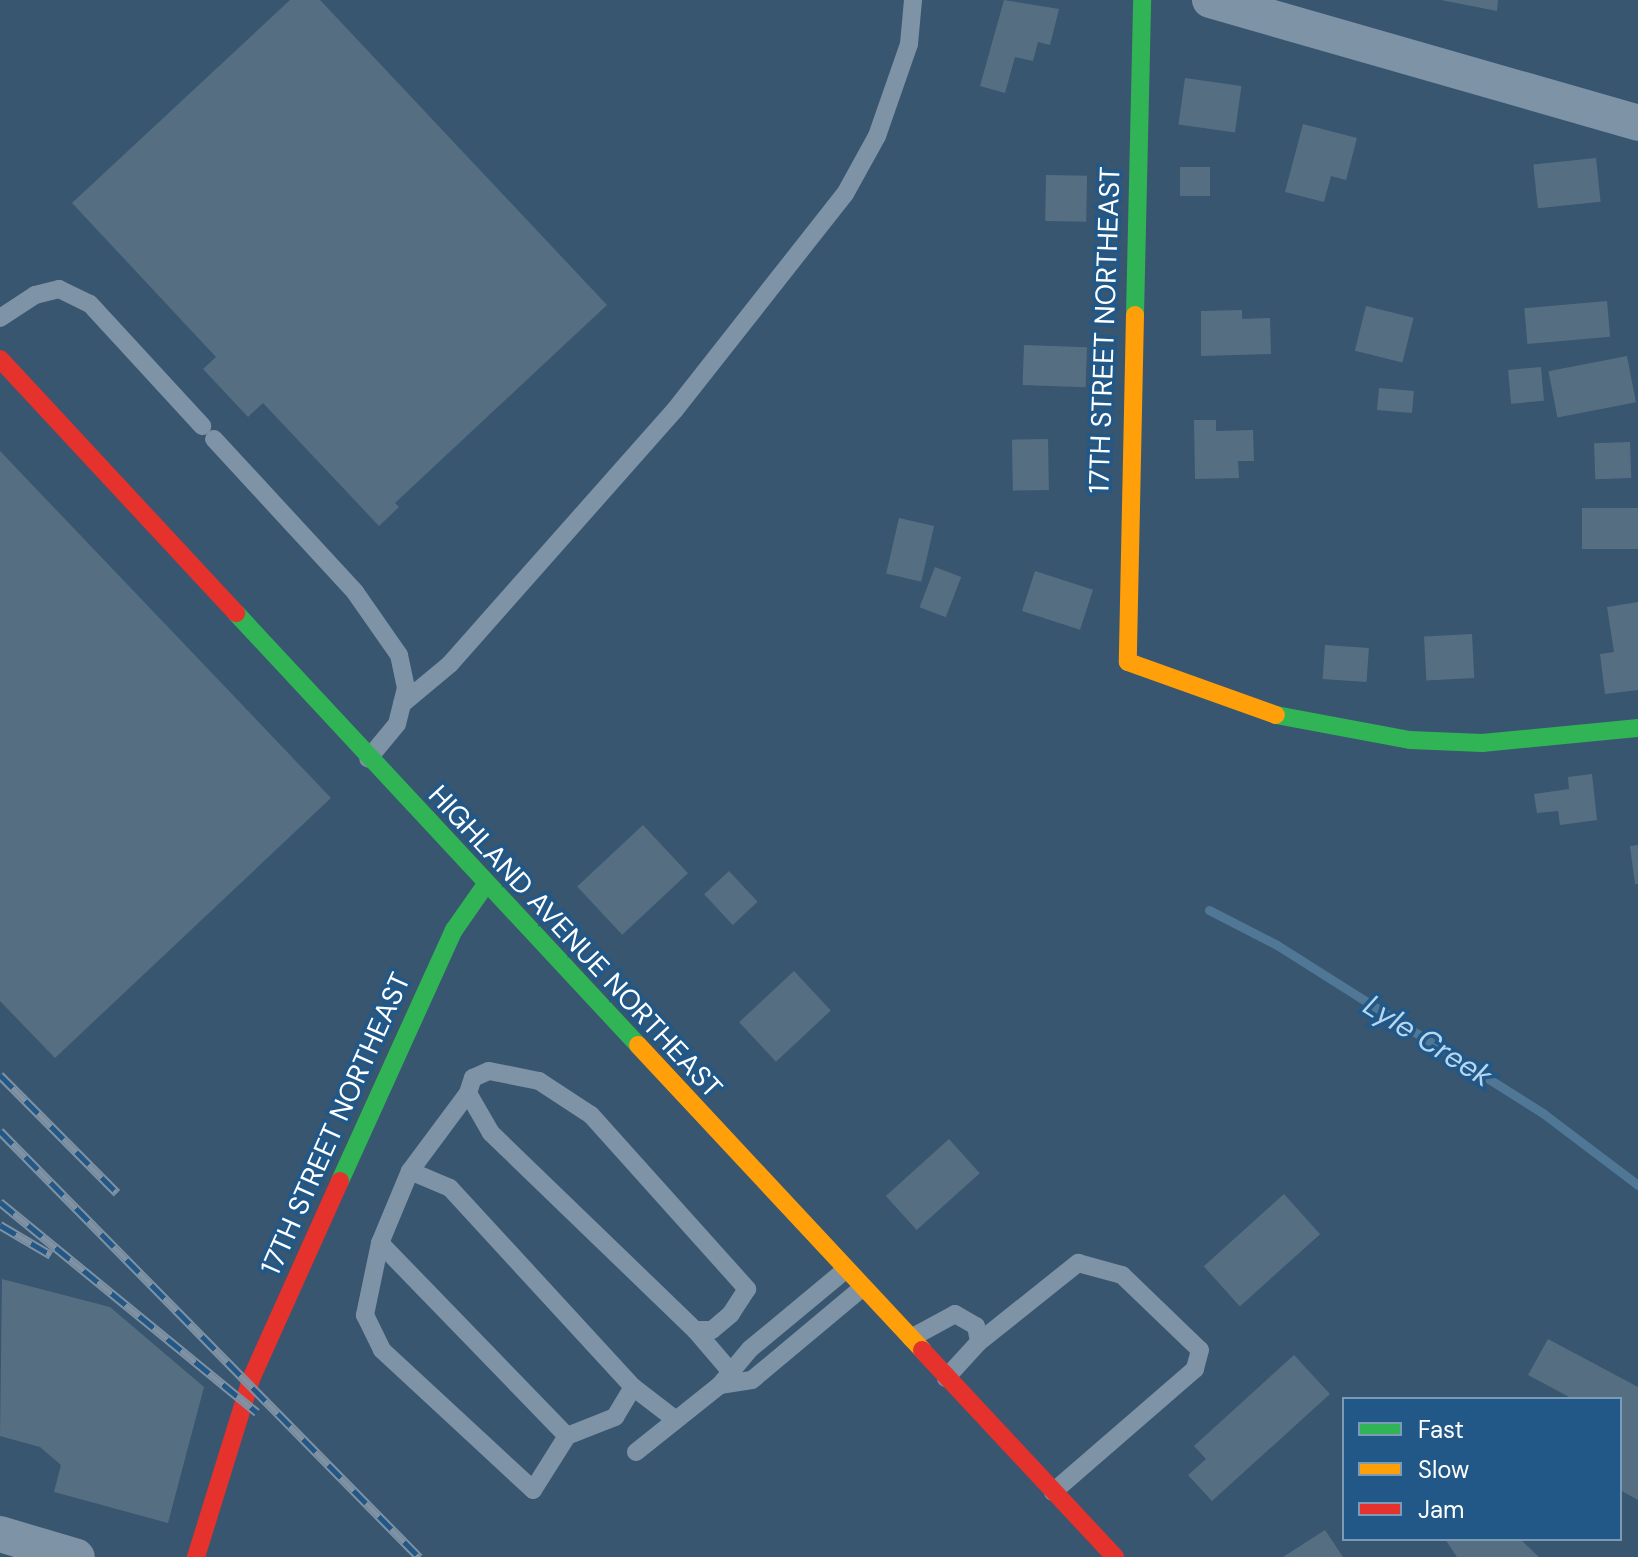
<!DOCTYPE html>
<style>
body{margin:0}
#map{position:relative;width:1638px;height:1557px;overflow:hidden;background:#385670;font-family:"DM Sans",sans-serif}
div>[style]{position:absolute}
.stream>*{height:9px;margin:-4.5px;padding:0 4.5px;transform-origin:4.5px;border-radius:4.5px;background:#517797}
.building>*{inset:0;background:#566e82;transform-origin:0 0}
.lane>*{height:18px;margin:-9px;padding:0 9px;transform-origin:9px;border-radius:9px;background:#7f93a6}
.street>*{height:36px;margin:-18px;padding:0 18px;transform-origin:18px;border-radius:18px;background:#7f93a6}
.fast>*{height:18px;margin:-9px;padding:0 9px;transform-origin:9px;border-radius:9px;background:#30b455}
.slow>*{height:18px;margin:-9px;padding:0 9px;transform-origin:9px;border-radius:9px;background:#ff9f0a}
.jam>*{height:18px;margin:-9px;padding:0 9px;transform-origin:9px;border-radius:9px;background:#e5322d}
.rail>*{height:9px;margin-top:-4.5px;transform-origin:0;background:repeating-linear-gradient(90deg,#215887 0 18px,#7f92a4 0 36px);box-sizing:border-box;border-block:2px solid #7f92a4}
span{translate:-50% -50%;white-space:nowrap;text-align:center;line-height:1.15;-webkit-text-stroke:7px #215887;paint-order:stroke}
.street-label{font-size:28px;color:#fff}
.water-label{font-size:30px;color:#b7d7f1;font-style:italic}
.legend{position:absolute;left:1342px;top:1397px;width:280px;height:144px;box-sizing:border-box;background:#215887;border:2px solid #7a9bb7;margin:0;padding:10px 14px;list-style:none;font-size:24px;color:#fff}
.legend li{display:flex;align-items:center;gap:16px;height:40px}
.legend b{width:40px;border:2px solid #7a9bb7}
</style>
<div id="map">
<div class="stream">
<div style="left:1209px;top:910px;width:76px;rotate:27.2deg"></div>
<div style="left:1277px;top:945px;width:316px;rotate:32.3deg"></div>
<div style="left:1544px;top:1114px;width:118px;rotate:37.1deg"></div>
</div>
<div class="building">
<div style="clip-path:polygon(290px 0,320px 0,607px 305px,395px 503px,399px 507px,379px 526px,263px 403px,248px 417px,203px 369px,216px 357px,72px 203px)"></div>
<div style="clip-path:polygon(1004px 0,1059px 9px,1050px 45px,1038px 42px,1033px 61px,1015px 57px,1005px 93px,980px 86px)"></div>
<div style="clip-path:polygon(1441px 0,1498px 0,1497px 11px)"></div>
<div style="left:1185px;top:78px;width:57px;height:47px;rotate:8deg"></div>
<div style="clip-path:polygon(1303px 124px,1357px 138px,1346px 180px,1331px 176px,1324px 202px,1285px 192px)"></div>
<div style="left:1596px;top:158px;width:44px;height:63px;rotate:84deg"></div>
<div style="left:1180px;top:167px;width:30px;height:29px"></div>
<div style="left:1046px;top:175px;width:41px;height:46px;rotate:1deg"></div>
<div style="left:1607px;top:301px;width:36px;height:83px;rotate:85deg"></div>
<div style="left:1366px;top:306px;width:49px;height:46px;rotate:14deg"></div>
<div style="clip-path:polygon(1242px 310px,1242px 319px,1270px 318px,1271px 354px,1201px 356px,1201px 311px)"></div>
<div style="left:1024px;top:345px;width:63px;height:40px;rotate:2deg"></div>
<div style="left:1627px;top:356px;width:47px;height:80px;rotate:79deg"></div>
<div style="left:1541px;top:367px;width:34px;height:33px;rotate:85deg"></div>
<div style="left:1379px;top:388px;width:35px;height:22px;rotate:5deg"></div>
<div style="clip-path:polygon(1194px 420px,1216px 420px,1216px 431px,1253px 430px,1254px 461px,1238px 461px,1239px 478px,1195px 479px)"></div>
<div style="left:1048px;top:439px;width:51px;height:36px;rotate:89deg"></div>
<div style="left:1630px;top:442px;width:36px;height:36px;rotate:88deg"></div>
<div style="clip-path:polygon(0 451px,331px 798px,55px 1058px,0 1001px)"></div>
<div style="left:1638px;top:508px;width:41px;height:56px;rotate:90deg"></div>
<div style="left:899px;top:518px;width:36px;height:57px;rotate:13deg"></div>
<div style="left:935px;top:567px;width:28px;height:43px;rotate:21deg"></div>
<div style="left:1035px;top:571px;width:61px;height:42px;rotate:18deg"></div>
<div style="clip-path:polygon(1638px 602px,1638px 690px,1605px 694px,1600px 654px,1614px 652px,1607px 607px)"></div>
<div style="left:1472px;top:634px;width:44px;height:48px;rotate:87deg"></div>
<div style="left:1325px;top:645px;width:44px;height:34px;rotate:4deg"></div>
<div style="clip-path:polygon(1592px 774px,1597px 820px,1560px 825px,1558px 811px,1537px 813px,1534px 794px,1569px 789px,1568px 777px)"></div>
<div style="left:643px;top:825px;width:66px;height:90px;rotate:47deg"></div>
<div style="clip-path:polygon(1638px 845px,1638px 884px,1635px 884px,1630px 846px)"></div>
<div style="left:729px;top:871px;width:42px;height:34px;rotate:47deg"></div>
<div style="left:794px;top:971px;width:54px;height:75px;rotate:47deg"></div>
<div style="left:949px;top:1139px;width:46px;height:85px;rotate:48deg"></div>
<div style="left:1284px;top:1194px;width:54px;height:108px;rotate:48deg"></div>
<div style="clip-path:polygon(2px 1279px,110px 1307px,204px 1387px,168px 1523px,54px 1492px,61px 1465px,40px 1447px,0 1436px)"></div>
<div style="clip-path:polygon(1548px 1339px,1638px 1387px,1638px 1500px,1620px 1490px,1620px 1399px,1573px 1399px,1528px 1375px)"></div>
<div style="clip-path:polygon(1294px 1355px,1330px 1394px,1212px 1501px,1188px 1475px,1206px 1459px,1194px 1446px)"></div>
<div style="clip-path:polygon(1325px 1530px,1343px 1557px,1283px 1557px)"></div>
<div style="clip-path:polygon(1445px 1539px,1520px 1539px,1539px 1557px,1457px 1557px)"></div>
</div>
<div class="lane">
<div style="left:0;top:318px;width:42px;rotate:-33.3deg"></div>
<div style="left:35px;top:295px;width:25px;rotate:-14deg"></div>
<div style="left:59px;top:289px;width:34px;rotate:26deg"></div>
<div style="left:90px;top:304px;width:166px;rotate:47.4deg"></div>
<div style="left:214px;top:439px;width:208px;rotate:47.3deg"></div>
<div style="left:355px;top:592px;width:77px;rotate:55.1deg"></div>
<div style="left:399px;top:655px;width:34px;rotate:78deg"></div>
<div style="left:406px;top:688px;width:37px;rotate:104deg"></div>
<div style="left:397px;top:724px;width:45px;rotate:129.6deg"></div>
<div style="left:402px;top:704px;width:62px;rotate:-39.8deg"></div>
<div style="left:450px;top:664px;width:338px;rotate:-48.5deg"></div>
<div style="left:674px;top:411px;width:276px;rotate:-51.8deg"></div>
<div style="left:845px;top:194px;width:66px;rotate:-61.1deg"></div>
<div style="left:877px;top:136px;width:97px;rotate:-70.8deg"></div>
<div style="left:909px;top:44px;width:44px;rotate:-84.8deg"></div>
<div style="left:489px;top:1071px;width:51px;rotate:11.3deg"></div>
<div style="left:539px;top:1081px;width:62px;rotate:33.2deg"></div>
<div style="left:591px;top:1115px;width:234px;rotate:48.1deg"></div>
<div style="left:747px;top:1289px;width:30px;rotate:123deg"></div>
<div style="left:731px;top:1314px;width:25px;rotate:140deg"></div>
<div style="left:712px;top:1330px;width:17px;rotate:180deg"></div>
<div style="left:695px;top:1330px;width:284px;rotate:-136deg"></div>
<div style="left:491px;top:1133px;width:46px;rotate:-119.9deg"></div>
<div style="left:468px;top:1093px;width:16px;rotate:-72deg"></div>
<div style="left:473px;top:1078px;width:17px;rotate:-24deg"></div>
<div style="left:468px;top:1093px;width:97px;rotate:126.6deg"></div>
<div style="left:410px;top:1171px;width:78px;rotate:112.6deg"></div>
<div style="left:380px;top:1243px;width:74px;rotate:101.8deg"></div>
<div style="left:365px;top:1315px;width:39px;rotate:64deg"></div>
<div style="left:382px;top:1350px;width:206px;rotate:42.8deg"></div>
<div style="left:533px;top:1490px;width:64px;rotate:-57.8deg"></div>
<div style="left:567px;top:1436px;width:52px;rotate:-21.6deg"></div>
<div style="left:615px;top:1417px;width:35px;rotate:-59deg"></div>
<div style="left:633px;top:1387px;width:54px;rotate:37.5deg"></div>
<div style="left:410px;top:1171px;width:43px;rotate:23deg"></div>
<div style="left:450px;top:1188px;width:270px;rotate:47.4deg"></div>
<div style="left:380px;top:1243px;width:269px;rotate:45.9deg"></div>
<div style="left:844px;top:1271px;width:122px;rotate:140.3deg"></div>
<div style="left:750px;top:1349px;width:47px;rotate:129.8deg"></div>
<div style="left:720px;top:1385px;width:32px;rotate:-9deg"></div>
<div style="left:752px;top:1380px;width:142px;rotate:-39.9deg"></div>
<div style="left:695px;top:1330px;width:55px;rotate:49.4deg"></div>
<div style="left:911px;top:1338px;width:50px;rotate:-28.6deg"></div>
<div style="left:955px;top:1314px;width:24px;rotate:30deg"></div>
<div style="left:976px;top:1326px;width:16px;rotate:79deg"></div>
<div style="left:979px;top:1342px;width:49px;rotate:132.5deg"></div>
<div style="left:979px;top:1342px;width:127px;rotate:-38.6deg"></div>
<div style="left:1078px;top:1263px;width:46px;rotate:15.3deg"></div>
<div style="left:1122px;top:1275px;width:108px;rotate:43.9deg"></div>
<div style="left:1200px;top:1350px;width:20px;rotate:105deg"></div>
<div style="left:1195px;top:1369px;width:188px;rotate:139.1deg"></div>
<div style="left:636px;top:1452px;width:107px;rotate:-38.6deg"></div>
</div>
<div class="street">
<div style="left:1210px;top:0;width:445px;rotate:16deg"></div>
<div style="left:0;top:1534px;width:80px;rotate:16.6deg"></div>
</div>
<div class="fast">
<div style="left:1135px;top:315px;width:315px;rotate:-88.7deg"></div>
<div style="left:236px;top:613px;width:590px;rotate:47.06deg"></div>
<div style="left:1276px;top:715px;width:136px;rotate:10.6deg"></div>
<div style="left:1410px;top:740px;width:72px;rotate:2.4deg"></div>
<div style="left:1482px;top:743px;width:157px;rotate:-5.5deg"></div>
<div style="left:340px;top:1181px;width:276px;rotate:-65.6deg"></div>
<div style="left:454px;top:930px;width:52px;rotate:-55.1deg"></div>
</div>
<div class="slow">
<div style="left:1135px;top:315px;width:347px;rotate:91.2deg"></div>
<div style="left:1128px;top:662px;width:157px;rotate:19.7deg"></div>
<div style="left:638px;top:1045px;width:417px;rotate:47deg"></div>
</div>
<div class="jam">
<div style="left:0;top:359px;width:347px;rotate:47.1deg"></div>
<div style="left:922px;top:1350px;width:283px;rotate:47deg"></div>
<div style="left:196px;top:1557px;width:186px;rotate:-72.8deg"></div>
<div style="left:251px;top:1379px;width:217px;rotate:-65.8deg"></div>
</div>
<div class="rail">
<div style="left:0;top:1075px;width:166px;rotate:45.2deg"></div>
<div style="left:0;top:1131px;width:598px;rotate:45.47deg"></div>
<div style="left:0;top:1202px;width:332px;rotate:39.3deg"></div>
<div style="left:0;top:1225px;width:59px;rotate:30.5deg"></div>
</div>
<div class="street-label">
<span style="left:1105px;top:330px;rotate:-88deg">17TH STREET NORTHEAST</span>
<span style="left:575px;top:942px;rotate:47deg">HIGHLAND AVENUE NORTHEAST</span>
<span style="left:336px;top:1124px;rotate:-66deg">17TH STREET NORTHEAST</span>
</div>
<div class="water-label">
<span style="left:1428px;top:1041px;rotate:32deg">Lyle Creek</span>
</div>
<ul class="legend">
<li><b style="height:10px;background:#30b455"></b>Fast</li>
<li><b style="height:10px;background:#ff9f0a"></b>Slow</li>
<li><b style="height:10px;background:#e5322d"></b>Jam</li>
</ul>
</div>
